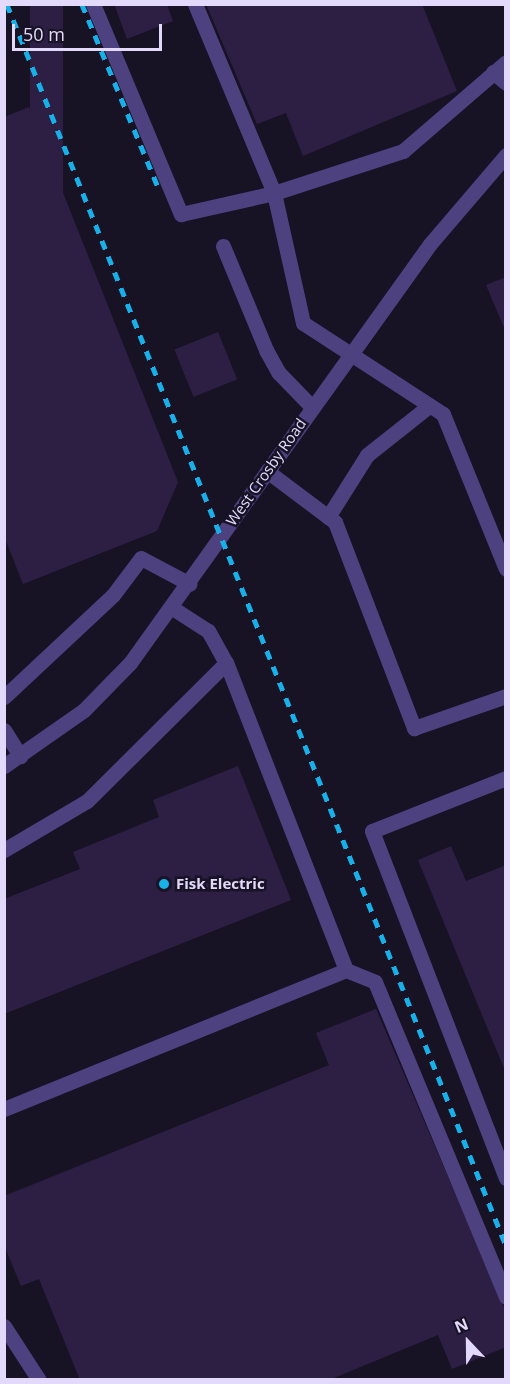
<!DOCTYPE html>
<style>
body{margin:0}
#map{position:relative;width:510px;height:1384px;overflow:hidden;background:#181225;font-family:"Open Sans",sans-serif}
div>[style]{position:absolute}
.building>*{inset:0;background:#2d1f44;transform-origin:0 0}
.minor>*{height:15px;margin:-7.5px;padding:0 7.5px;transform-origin:7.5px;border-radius:7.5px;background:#4e4180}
.rail>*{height:4.5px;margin-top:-2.25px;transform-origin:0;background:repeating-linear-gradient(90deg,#18b0e9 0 9px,transparent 0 17px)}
.dots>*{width:16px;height:16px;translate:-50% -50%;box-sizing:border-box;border:3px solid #181225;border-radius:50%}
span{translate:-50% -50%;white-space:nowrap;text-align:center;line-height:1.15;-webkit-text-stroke:5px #181225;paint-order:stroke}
.street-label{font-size:15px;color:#e3d9fb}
.poi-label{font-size:15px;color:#e3d9fb;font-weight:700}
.left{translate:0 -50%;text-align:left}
.frame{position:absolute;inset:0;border:6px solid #e3d9fb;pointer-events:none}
.north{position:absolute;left:438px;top:1312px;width:60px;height:60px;-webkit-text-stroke:4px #181225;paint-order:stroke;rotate:338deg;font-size:16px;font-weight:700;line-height:24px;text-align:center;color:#e3d9fb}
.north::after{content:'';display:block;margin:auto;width:21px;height:27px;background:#e3d9fb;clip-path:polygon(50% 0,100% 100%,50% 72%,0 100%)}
.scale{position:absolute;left:12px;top:24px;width:150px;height:27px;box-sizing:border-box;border:3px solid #e3d9fb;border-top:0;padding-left:8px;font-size:18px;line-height:21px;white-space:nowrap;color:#e3d9fb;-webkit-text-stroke:4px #181225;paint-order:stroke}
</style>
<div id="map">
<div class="building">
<div style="left:30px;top:4px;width:33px;height:273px"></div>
<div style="clip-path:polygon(114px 4px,167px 4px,173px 21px,127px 39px)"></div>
<div style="clip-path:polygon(206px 4px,422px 4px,457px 91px,303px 156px,286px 113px,257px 124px)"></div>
<div style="clip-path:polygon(29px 107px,178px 482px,157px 531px,23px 584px,4px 536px,4px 117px)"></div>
<div style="clip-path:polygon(506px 277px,506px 330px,505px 330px,486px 285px)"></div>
<div style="left:218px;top:332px;width:51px;height:47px;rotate:68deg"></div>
<div style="clip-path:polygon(238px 766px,291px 900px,4px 1014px,4px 899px,80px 869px,73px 852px,159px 817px,153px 800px)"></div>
<div style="clip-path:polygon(451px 846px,466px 881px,506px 865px,506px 1073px,418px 860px)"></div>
<div style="clip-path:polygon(376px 1009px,506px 1312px,506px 1347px,452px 1369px,438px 1335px,329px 1380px,80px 1380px,39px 1279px,21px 1286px,4px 1245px,4px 1196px,329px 1065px,316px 1033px)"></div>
</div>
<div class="minor">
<div style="left:93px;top:4px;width:228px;rotate:67.3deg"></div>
<div style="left:181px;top:214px;width:95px;rotate:-12.7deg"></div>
<div style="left:274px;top:193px;width:133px;rotate:77.4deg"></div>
<div style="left:303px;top:323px;width:167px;rotate:33deg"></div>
<div style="left:443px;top:414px;width:167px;rotate:67.9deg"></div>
<div style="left:195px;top:4px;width:205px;rotate:67.3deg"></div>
<div style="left:274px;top:193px;width:136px;rotate:-18deg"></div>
<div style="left:403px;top:151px;width:136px;rotate:-40.8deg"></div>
<div style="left:493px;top:72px;width:17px;rotate:40deg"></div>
<div style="left:223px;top:246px;width:113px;rotate:67.5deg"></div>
<div style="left:266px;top:350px;width:26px;rotate:61deg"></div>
<div style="left:279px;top:373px;width:47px;rotate:45.9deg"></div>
<div style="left:267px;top:471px;width:85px;rotate:36.9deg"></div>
<div style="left:335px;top:522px;width:221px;rotate:69deg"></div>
<div style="left:414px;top:728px;width:97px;rotate:-19.2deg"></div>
<div style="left:328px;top:517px;width:73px;rotate:-57.8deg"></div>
<div style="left:367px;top:455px;width:80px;rotate:-38.4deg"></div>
<div style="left:4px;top:697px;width:149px;rotate:-43.1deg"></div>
<div style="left:113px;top:595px;width:46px;rotate:-52.9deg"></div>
<div style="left:141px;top:558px;width:55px;rotate:28deg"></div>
<div style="left:4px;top:730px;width:31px;rotate:58deg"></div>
<div style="left:4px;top:766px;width:98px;rotate:-35deg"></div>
<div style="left:84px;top:710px;width:66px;rotate:-45.6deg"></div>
<div style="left:130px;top:663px;width:515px;rotate:-54.4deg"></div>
<div style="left:430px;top:244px;width:117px;rotate:-49.5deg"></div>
<div style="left:506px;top:778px;width:144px;rotate:158.4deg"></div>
<div style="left:372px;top:831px;width:372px;rotate:68.9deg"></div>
<div style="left:4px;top:850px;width:96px;rotate:-30.6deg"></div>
<div style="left:87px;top:801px;width:196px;rotate:-44.8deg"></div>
<div style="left:346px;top:970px;width:31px;rotate:22deg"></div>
<div style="left:375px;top:982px;width:341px;rotate:67.4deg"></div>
<div style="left:4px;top:1109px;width:369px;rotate:-22.1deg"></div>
<div style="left:346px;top:970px;width:330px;rotate:-111.3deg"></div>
<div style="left:226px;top:663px;width:37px;rotate:-119deg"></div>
<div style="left:208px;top:631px;width:40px;rotate:-147.1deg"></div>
<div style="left:4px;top:1326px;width:64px;rotate:57.1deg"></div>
</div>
<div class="rail">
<div style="left:7px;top:4px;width:1338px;rotate:68.1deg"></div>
<div style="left:82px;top:4px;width:203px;rotate:67.4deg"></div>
</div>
<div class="dots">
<div style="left:164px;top:884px;background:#18b0e9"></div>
</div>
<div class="street-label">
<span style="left:266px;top:472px;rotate:-55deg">West Crosby Road</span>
</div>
<div class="poi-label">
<span class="left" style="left:176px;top:884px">Fisk Electric</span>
</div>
<div class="frame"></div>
<div class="north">N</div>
<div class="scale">50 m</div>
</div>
